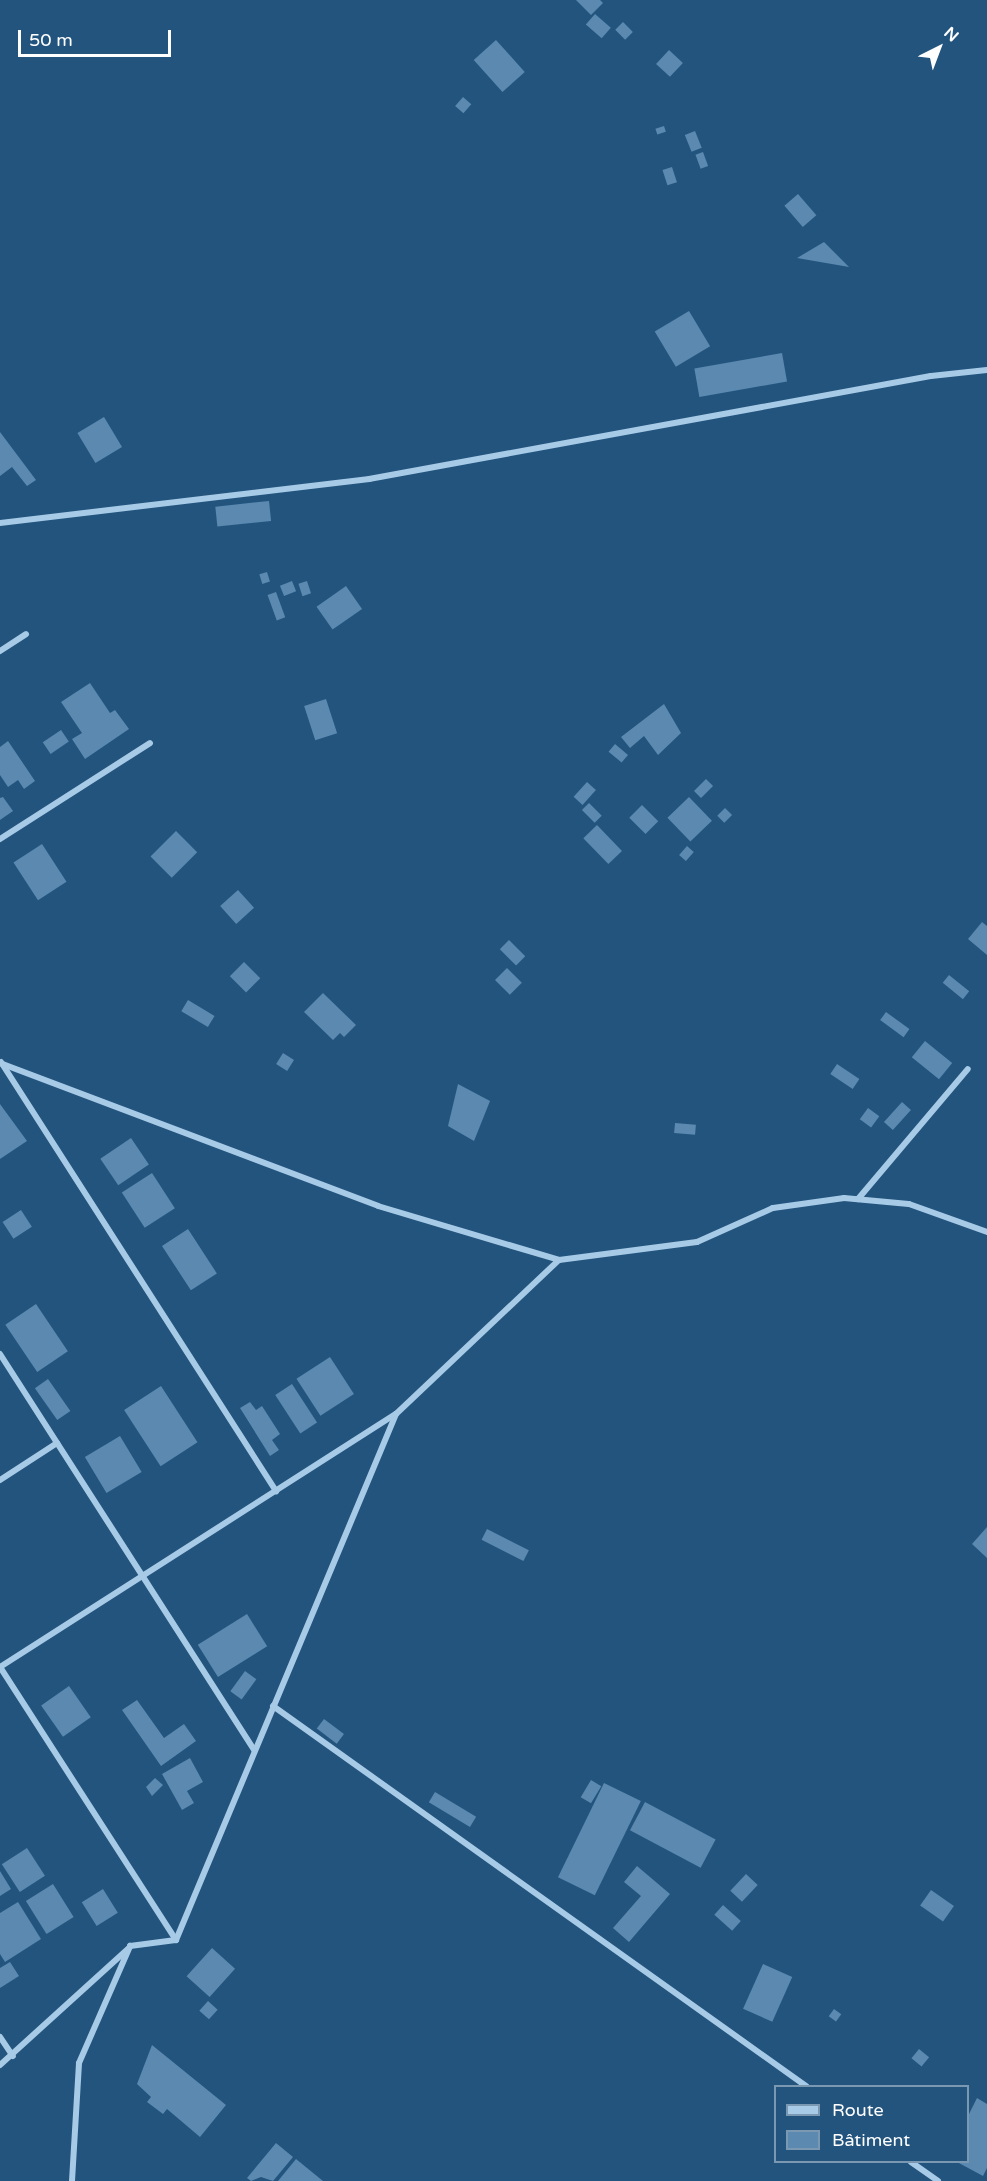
<!DOCTYPE html>
<meta charset="utf-8">
<style>
body{margin:0}
#map{position:relative;width:987px;height:2181px;overflow:hidden;background:#22547e;font-family:"Varela Round",sans-serif}
div>[style]{position:absolute}
.building>*{inset:0;background:#5b89af;transform-origin:0 0}
.minor>*{height:6px;margin:-3px;padding:0 3px;transform-origin:3px;border-radius:3px;background:#a7cae6}
span{translate:-50% -50%;white-space:nowrap;text-align:center;line-height:1.15;-webkit-text-stroke:6px #22547e;paint-order:stroke}
.legend{position:absolute;left:774px;top:2085px;width:195px;height:78px;box-sizing:border-box;background:#22547e;border:2px solid #7a98b2;margin:0;padding:8px 10px;list-style:none;font-size:18px;color:#fff}
.legend li{display:flex;align-items:center;gap:12px;height:30px}
.legend b{width:30px;border:2px solid #7a98b2}
.north{position:absolute;left:909px;top:18px;width:60px;height:60px;-webkit-text-stroke:4px #22547e;paint-order:stroke;rotate:42deg;font-size:16px;font-weight:700;line-height:24px;text-align:center;color:#fff}
.north::after{content:'';display:block;margin:auto;width:21px;height:27px;background:#fff;clip-path:polygon(50% 0,100% 100%,50% 72%,0 100%)}
.scale{position:absolute;left:18px;top:30px;width:153px;height:27px;box-sizing:border-box;border:3px solid #fff;border-top:0;padding-left:8px;font-size:18px;line-height:21px;white-space:nowrap;color:#fff;-webkit-text-stroke:4px #22547e;paint-order:stroke}
</style>
<div id="map">
<div class="building">
<div style="clip-path:polygon(576px 0,600px 0,603px 3px,591px 15px)"></div>
<div style="left:595px;top:14px;width:21px;height:14px;rotate:41deg"></div>
<div style="left:623px;top:22px;width:14px;height:11px;rotate:45deg"></div>
<div style="left:496px;top:40px;width:43px;height:30px;rotate:48deg"></div>
<div style="left:669px;top:50px;width:19px;height:19px;rotate:43deg"></div>
<div style="left:463px;top:97px;width:11px;height:12px;rotate:41deg"></div>
<div style="left:664px;top:126px;width:6px;height:9px;rotate:72deg"></div>
<div style="left:695px;top:131px;width:18px;height:11px;rotate:68deg"></div>
<div style="left:703px;top:152px;width:15px;height:8px;rotate:70deg"></div>
<div style="left:672px;top:167px;width:16px;height:10px;rotate:72deg"></div>
<div style="left:798px;top:194px;width:28px;height:18px;rotate:49deg"></div>
<div style="clip-path:polygon(824px 242px,849px 267px,797px 258px)"></div>
<div style="left:689px;top:311px;width:41px;height:40px;rotate:59deg"></div>
<div style="left:782px;top:353px;width:29px;height:89px;rotate:80deg"></div>
<div style="left:104px;top:417px;width:35px;height:31px;rotate:59deg"></div>
<div style="clip-path:polygon(0 432px,36px 480px,27px 486px,12px 467px,0 476px)"></div>
<div style="left:269px;top:501px;width:20px;height:54px;rotate:84deg"></div>
<div style="left:267px;top:572px;width:10px;height:8px;rotate:73deg"></div>
<div style="left:292px;top:581px;width:11px;height:13px;rotate:68deg"></div>
<div style="left:307px;top:581px;width:13px;height:9px;rotate:72deg"></div>
<div style="left:346px;top:586px;width:28px;height:36px;rotate:55deg"></div>
<div style="left:276px;top:592px;width:27px;height:9px;rotate:70deg"></div>
<div style="clip-path:polygon(90px 683px,110px 713px,115px 710px,129px 729px,85px 759px,72px 739px,82px 733px,61px 702px)"></div>
<div style="left:326px;top:699px;width:36px;height:23px;rotate:72deg"></div>
<div style="clip-path:polygon(664px 704px,681px 733px,658px 755px,644px 736px,630px 748px,621px 737px)"></div>
<div style="left:61px;top:730px;width:14px;height:22px;rotate:56deg"></div>
<div style="clip-path:polygon(8px 741px,35px 781px,24px 789px,18px 780px,8px 787px,0 775px,0 747px)"></div>
<div style="left:615px;top:744px;width:17px;height:10px;rotate:40deg"></div>
<div style="left:706px;top:779px;width:10px;height:17px;rotate:45deg"></div>
<div style="left:587px;top:782px;width:12px;height:20px;rotate:42deg"></div>
<div style="clip-path:polygon(3px 797px,13px 811px,0 820px,0 798px)"></div>
<div style="left:689px;top:797px;width:33px;height:30px;rotate:46deg"></div>
<div style="left:589px;top:803px;width:18px;height:10px;rotate:45deg"></div>
<div style="left:642px;top:805px;width:23px;height:18px;rotate:45deg"></div>
<div style="left:725px;top:808px;width:10px;height:11px;rotate:45deg"></div>
<div style="left:597px;top:825px;width:36px;height:19px;rotate:46deg"></div>
<div style="left:176px;top:831px;width:30px;height:36px;rotate:45deg"></div>
<div style="left:42px;top:844px;width:45px;height:34px;rotate:57deg"></div>
<div style="left:687px;top:846px;width:9px;height:12px;rotate:41deg"></div>
<div style="left:238px;top:890px;width:24px;height:24px;rotate:48deg"></div>
<div style="clip-path:polygon(982px 922px,987px 926px,987px 955px,968px 939px)"></div>
<div style="left:509px;top:940px;width:23px;height:13px;rotate:45deg"></div>
<div style="left:244px;top:962px;width:23px;height:20px;rotate:45deg"></div>
<div style="left:507px;top:968px;width:21px;height:17px;rotate:45deg"></div>
<div style="left:949px;top:975px;width:26px;height:10px;rotate:39deg"></div>
<div style="clip-path:polygon(323px 993px,356px 1025px,344px 1037px,340px 1033px,333px 1040px,304px 1012px)"></div>
<div style="left:188px;top:1000px;width:31px;height:13px;rotate:31deg"></div>
<div style="left:886px;top:1012px;width:29px;height:10px;rotate:36deg"></div>
<div style="left:925px;top:1041px;width:35px;height:21px;rotate:39deg"></div>
<div style="left:283px;top:1053px;width:13px;height:13px;rotate:32deg"></div>
<div style="left:837px;top:1064px;width:27px;height:12px;rotate:34deg"></div>
<div style="clip-path:polygon(458px 1084px,490px 1101px,474px 1141px,448px 1126px)"></div>
<div style="left:902px;top:1102px;width:12px;height:27px;rotate:42deg"></div>
<div style="clip-path:polygon(0 1104px,27px 1141px,0 1159px)"></div>
<div style="left:868px;top:1108px;width:14px;height:14px;rotate:36deg"></div>
<div style="left:675px;top:1123px;width:21px;height:10px;rotate:5deg"></div>
<div style="left:131px;top:1138px;width:32px;height:37px;rotate:56deg"></div>
<div style="left:152px;top:1173px;width:42px;height:36px;rotate:57deg"></div>
<div style="left:21px;top:1210px;width:20px;height:22px;rotate:57deg"></div>
<div style="left:188px;top:1229px;width:53px;height:31px;rotate:57deg"></div>
<div style="left:36px;top:1304px;width:57px;height:37px;rotate:56deg"></div>
<div style="left:330px;top:1357px;width:44px;height:40px;rotate:57deg"></div>
<div style="left:48px;top:1379px;width:39px;height:16px;rotate:55deg"></div>
<div style="left:292px;top:1384px;width:46px;height:20px;rotate:57deg"></div>
<div style="left:161px;top:1386px;width:67px;height:44px;rotate:57deg"></div>
<div style="clip-path:polygon(250px 1402px,256px 1410px,262px 1406px,280px 1434px,272px 1440px,279px 1450px,270px 1456px,240px 1408px)"></div>
<div style="left:120px;top:1436px;width:42px;height:41px;rotate:59deg"></div>
<div style="clip-path:polygon(987px 1527px,987px 1558px,972px 1544px)"></div>
<div style="left:487px;top:1529px;width:47px;height:12px;rotate:27deg"></div>
<div style="left:247px;top:1614px;width:38px;height:58px;rotate:58deg"></div>
<div style="left:245px;top:1671px;width:14px;height:25px;rotate:36deg"></div>
<div style="left:69px;top:1686px;width:38px;height:34px;rotate:55deg"></div>
<div style="clip-path:polygon(137px 1700px,164px 1738px,184px 1724px,196px 1741px,161px 1766px,122px 1710px)"></div>
<div style="left:324px;top:1719px;width:25px;height:12px;rotate:37deg"></div>
<div style="clip-path:polygon(190px 1758px,203px 1782px,187px 1791px,194px 1803px,182px 1810px,162px 1774px)"></div>
<div style="clip-path:polygon(155px 1778px,163px 1785px,152px 1796px,146px 1787px)"></div>
<div style="left:591px;top:1780px;width:12px;height:20px;rotate:31deg"></div>
<div style="left:604px;top:1783px;width:41px;height:105px;rotate:26deg"></div>
<div style="left:435px;top:1792px;width:48px;height:12px;rotate:31deg"></div>
<div style="left:645px;top:1802px;width:80px;height:32px;rotate:28deg"></div>
<div style="left:27px;top:1848px;width:33px;height:30px;rotate:57deg"></div>
<div style="clip-path:polygon(637px 1866px,670px 1894px,629px 1942px,613px 1928px,641px 1896px,624px 1882px)"></div>
<div style="clip-path:polygon(0 1871px,11px 1889px,0 1896px)"></div>
<div style="left:746px;top:1874px;width:16px;height:23px;rotate:43deg"></div>
<div style="left:53px;top:1884px;width:39px;height:32px;rotate:58deg"></div>
<div style="left:103px;top:1889px;width:28px;height:25px;rotate:58deg"></div>
<div style="left:931px;top:1890px;width:28px;height:19px;rotate:35deg"></div>
<div style="clip-path:polygon(18px 1902px,41px 1939px,5px 1962px,0 1954px,0 1913px)"></div>
<div style="left:723px;top:1905px;width:24px;height:13px;rotate:42deg"></div>
<div style="left:212px;top:1948px;width:31px;height:38px;rotate:42deg"></div>
<div style="clip-path:polygon(10px 1962px,19px 1976px,0 1988px,0 1968px)"></div>
<div style="left:763px;top:1964px;width:32px;height:49px;rotate:24deg"></div>
<div style="left:208px;top:2001px;width:13px;height:13px;rotate:42deg"></div>
<div style="left:834px;top:2009px;width:9px;height:9px;rotate:36deg"></div>
<div style="clip-path:polygon(152px 2045px,226px 2105px,200px 2137px,167px 2109px,163px 2114px,147px 2102px,151px 2097px,137px 2084px)"></div>
<div style="left:919px;top:2049px;width:13px;height:12px;rotate:39deg"></div>
<div style="clip-path:polygon(977px 2098px,987px 2104px,987px 2168px,983px 2176px,957px 2162px,968px 2162px,968px 2116px)"></div>
<div style="clip-path:polygon(276px 2143px,293px 2157px,273px 2181px,261px 2177px,251px 2181px,247px 2178px)"></div>
<div style="clip-path:polygon(296px 2159px,323px 2181px,278px 2181px)"></div>
</div>
<div class="minor">
<div style="left:0;top:523px;width:372px;rotate:-6.8deg"></div>
<div style="left:369px;top:479px;width:571px;rotate:-10.39deg"></div>
<div style="left:931px;top:376px;width:56px;rotate:-6.1deg"></div>
<div style="left:0;top:651px;width:31px;rotate:-33deg"></div>
<div style="left:0;top:839px;width:178px;rotate:-32.6deg"></div>
<div style="left:1px;top:1062px;width:510px;rotate:57.34deg"></div>
<div style="left:0;top:1063px;width:404px;rotate:20.7deg"></div>
<div style="left:378px;top:1206px;width:189px;rotate:16.6deg"></div>
<div style="left:559px;top:1260px;width:139px;rotate:-7.4deg"></div>
<div style="left:697px;top:1242px;width:83px;rotate:-24.1deg"></div>
<div style="left:773px;top:1208px;width:72px;rotate:-8deg"></div>
<div style="left:844px;top:1198px;width:65px;rotate:5.3deg"></div>
<div style="left:909px;top:1204px;width:83px;rotate:19.7deg"></div>
<div style="left:858px;top:1199px;width:170px;rotate:-49.8deg"></div>
<div style="left:0;top:1354px;width:470px;rotate:57.3deg"></div>
<div style="left:0;top:1480px;width:68px;rotate:-33deg"></div>
<div style="left:0;top:1667px;width:470px;rotate:-32.6deg"></div>
<div style="left:396px;top:1414px;width:224px;rotate:-43.4deg"></div>
<div style="left:0;top:1667px;width:325px;rotate:57.2deg"></div>
<div style="left:273px;top:1706px;width:655px;rotate:35.49deg"></div>
<div style="left:0;top:2037px;width:23px;rotate:56deg"></div>
<div style="left:0;top:2065px;width:173px;rotate:-42.2deg"></div>
<div style="left:911px;top:2162px;width:33px;rotate:35deg"></div>
<div style="left:72px;top:2181px;width:118px;rotate:-86.6deg"></div>
<div style="left:79px;top:2063px;width:128px;rotate:-66.4deg"></div>
<div style="left:130px;top:1946px;width:46px;rotate:-7.4deg"></div>
<div style="left:176px;top:1940px;width:570px;rotate:-67.3deg"></div>
</div>
<ul class="legend">
<li><b style="height:8px;background:#a7cae6"></b>Route</li>
<li><b style="height:16px;background:#5b89af"></b>Bâtiment</li>
</ul>
<div class="north">N</div>
<div class="scale">50 m</div>
</div>
